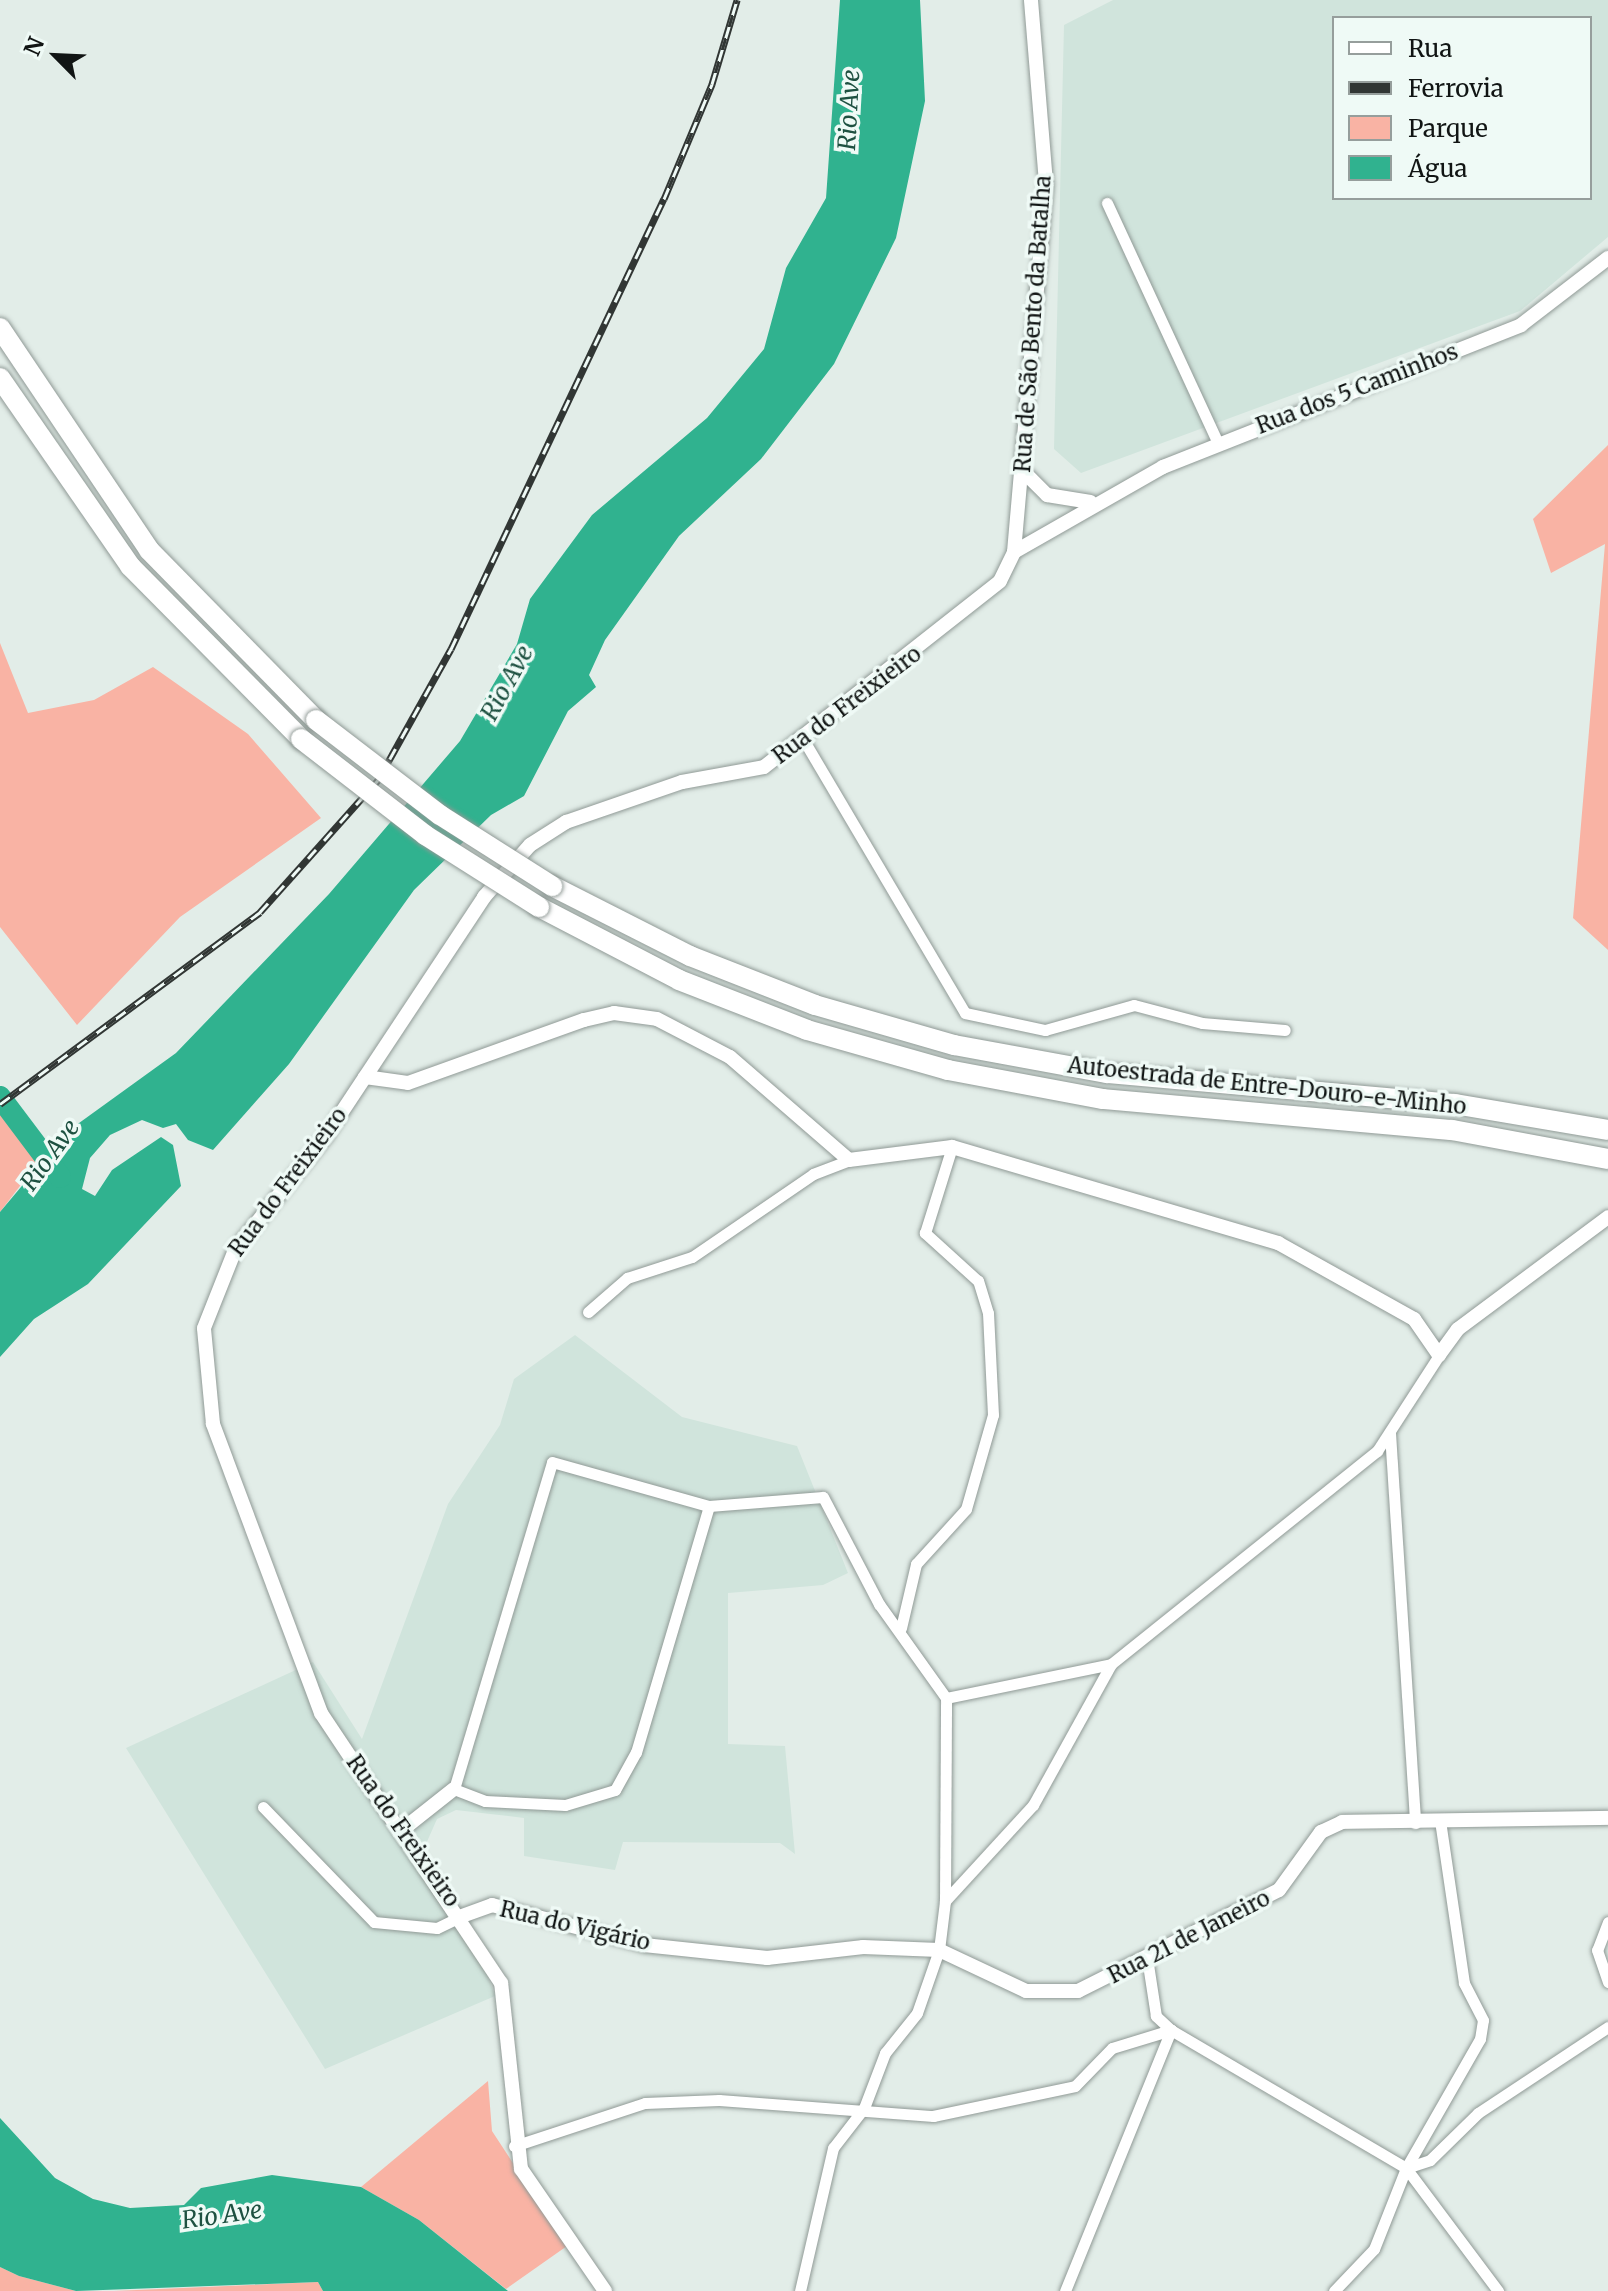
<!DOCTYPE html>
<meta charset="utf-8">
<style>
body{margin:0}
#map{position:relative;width:1608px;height:2291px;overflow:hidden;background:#e2ede8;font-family:Merriweather,serif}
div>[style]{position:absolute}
.built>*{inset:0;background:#d0e4dc}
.green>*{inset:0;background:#f9b3a4}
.water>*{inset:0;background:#30b28f}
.river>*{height:22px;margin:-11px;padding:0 11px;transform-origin:11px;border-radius:11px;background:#30b28f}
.roads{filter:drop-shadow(0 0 2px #909a96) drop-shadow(0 0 2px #909a96)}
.minor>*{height:11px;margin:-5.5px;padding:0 5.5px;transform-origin:5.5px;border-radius:5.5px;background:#fff}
.tertiary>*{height:14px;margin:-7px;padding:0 7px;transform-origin:7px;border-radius:7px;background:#fff}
.motorway>*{height:20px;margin:-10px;padding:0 10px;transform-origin:10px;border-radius:10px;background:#fff}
.rail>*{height:7px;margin-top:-3.5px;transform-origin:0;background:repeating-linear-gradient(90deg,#effaf6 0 12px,#313634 0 24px);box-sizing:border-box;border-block:2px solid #313634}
.bridges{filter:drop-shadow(0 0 2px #909a96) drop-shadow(0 0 2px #909a96)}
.motorway-bridge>*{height:20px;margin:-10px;padding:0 10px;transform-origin:10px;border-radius:10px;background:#fff}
span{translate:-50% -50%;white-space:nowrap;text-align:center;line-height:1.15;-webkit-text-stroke:7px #effaf6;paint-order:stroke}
.street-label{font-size:22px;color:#111514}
.water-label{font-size:24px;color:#1e5141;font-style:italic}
.legend{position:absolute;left:1332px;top:16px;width:260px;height:184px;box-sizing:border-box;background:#effaf6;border:2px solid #969e9c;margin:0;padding:10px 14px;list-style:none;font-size:24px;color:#111514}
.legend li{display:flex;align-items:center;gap:16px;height:40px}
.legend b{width:40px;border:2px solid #969e9c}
.north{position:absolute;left:16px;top:16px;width:80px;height:80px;-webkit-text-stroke:6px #effaf6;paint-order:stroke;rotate:294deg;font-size:22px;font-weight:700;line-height:32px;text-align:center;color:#111514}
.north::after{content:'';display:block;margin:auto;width:28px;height:36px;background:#111514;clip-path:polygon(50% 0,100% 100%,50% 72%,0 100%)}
</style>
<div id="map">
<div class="built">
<div style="clip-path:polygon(evenodd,1113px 0,1608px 0,1608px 237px,1520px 311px,1081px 473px,1054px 449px,1064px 25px,1113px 0,1334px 18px,1590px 18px,1590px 198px,1334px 198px,1334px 18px)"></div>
<div style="clip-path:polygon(575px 1335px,682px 1417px,797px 1446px,848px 1573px,823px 1585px,728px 1593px,728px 1744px,785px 1746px,795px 1854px,780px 1843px,623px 1842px,615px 1870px,524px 1856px,524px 1818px,456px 1810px,437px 1819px,418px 1862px,482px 1961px,495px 1996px,325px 2069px,126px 1748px,313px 1662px,362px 1739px,448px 1504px,500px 1425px,514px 1379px)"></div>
</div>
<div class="green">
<div style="clip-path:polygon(1608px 445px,1608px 950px,1573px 918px,1605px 544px,1551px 573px,1533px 519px)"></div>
<div style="clip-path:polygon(0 643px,28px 713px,94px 700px,153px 667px,248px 734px,321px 818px,180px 917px,77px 1025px,0 927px)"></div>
<div style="clip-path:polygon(7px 1098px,43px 1156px,0 1212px,0 1104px)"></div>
<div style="clip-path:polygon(488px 2081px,492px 2131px,567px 2246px,506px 2289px,419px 2220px,361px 2187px)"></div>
<div style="clip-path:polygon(0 2267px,19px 2276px,76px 2291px,0 2291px)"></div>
<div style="clip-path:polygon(318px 2282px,323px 2291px,114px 2291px,295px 2283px)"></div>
</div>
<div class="water">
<div style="clip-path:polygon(840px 0,920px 0,925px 101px,896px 238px,834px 364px,761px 459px,679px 536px,605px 640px,589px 675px,596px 687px,568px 711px,524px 796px,491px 815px,414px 890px,289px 1064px,213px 1150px,188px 1140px,176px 1124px,163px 1128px,142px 1120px,110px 1135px,90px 1158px,82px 1189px,95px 1196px,112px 1170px,161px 1137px,173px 1145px,181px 1186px,88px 1284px,34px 1319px,0 1357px,0 1212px,68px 1131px,176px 1053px,329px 894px,460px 741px,517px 644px,530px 599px,592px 515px,707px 418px,764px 349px,786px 268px,826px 198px)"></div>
<div style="clip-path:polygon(0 2118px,55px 2178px,93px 2199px,130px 2208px,184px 2205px,201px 2188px,272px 2175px,361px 2187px,419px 2220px,508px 2291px,323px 2291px,318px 2282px,76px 2291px,19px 2276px,0 2267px)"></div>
</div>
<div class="river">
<div style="left:0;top:1097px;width:100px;rotate:53.1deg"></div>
</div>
<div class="roads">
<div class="minor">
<div style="left:1107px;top:203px;width:264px;rotate:65.2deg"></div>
<div style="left:803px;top:739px;width:318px;rotate:59.4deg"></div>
<div style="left:965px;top:1013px;width:82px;rotate:12deg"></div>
<div style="left:1045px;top:1030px;width:92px;rotate:-15.7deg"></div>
<div style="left:1134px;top:1005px;width:70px;rotate:14.8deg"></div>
<div style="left:1202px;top:1023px;width:83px;rotate:4.8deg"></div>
<div style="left:588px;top:1312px;width:52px;rotate:-41.1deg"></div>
<div style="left:627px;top:1278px;width:68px;rotate:-17.9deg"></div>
<div style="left:692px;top:1257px;width:147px;rotate:-34.4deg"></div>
<div style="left:813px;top:1174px;width:39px;rotate:-21deg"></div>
<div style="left:1390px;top:1433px;width:391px;rotate:86.3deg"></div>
<div style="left:709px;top:1506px;width:257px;rotate:106.5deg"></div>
<div style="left:636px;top:1752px;width:43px;rotate:118.9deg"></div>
<div style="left:615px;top:1790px;width:52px;rotate:163.3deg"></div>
<div style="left:565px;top:1805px;width:80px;rotate:-177.1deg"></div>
<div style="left:485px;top:1801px;width:33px;rotate:-159deg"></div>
<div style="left:454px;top:1789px;width:341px;rotate:-73.3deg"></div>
<div style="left:552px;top:1462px;width:163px;rotate:15.7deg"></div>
<div style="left:709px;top:1506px;width:114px;rotate:-4.5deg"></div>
<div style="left:823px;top:1497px;width:121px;rotate:62.4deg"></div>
<div style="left:879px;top:1604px;width:115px;rotate:54.5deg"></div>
<div style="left:901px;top:1628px;width:66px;rotate:-76.8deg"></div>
<div style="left:916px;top:1564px;width:74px;rotate:-47.7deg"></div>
<div style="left:966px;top:1509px;width:98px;rotate:-74deg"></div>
<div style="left:993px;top:1415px;width:102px;rotate:-92.8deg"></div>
<div style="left:988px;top:1313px;width:34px;rotate:-107deg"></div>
<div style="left:978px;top:1281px;width:72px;rotate:-137.8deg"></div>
<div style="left:925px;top:1233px;width:90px;rotate:-72.6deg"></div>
<div style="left:263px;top:1807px;width:160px;rotate:46deg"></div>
<div style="left:374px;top:1922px;width:63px;rotate:5.4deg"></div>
<div style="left:437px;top:1928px;width:28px;rotate:-26deg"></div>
<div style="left:945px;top:1901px;width:203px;rotate:-89.7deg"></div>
<div style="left:946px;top:1698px;width:168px;rotate:-11.6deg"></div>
<div style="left:1608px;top:1922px;width:30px;rotate:111deg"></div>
<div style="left:1597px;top:1950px;width:34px;rotate:71deg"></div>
<div style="left:514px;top:2146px;width:138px;rotate:-18.2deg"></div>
<div style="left:645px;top:2103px;width:74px;rotate:-2.3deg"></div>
<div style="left:719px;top:2100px;width:215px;rotate:4.3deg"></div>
<div style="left:933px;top:2116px;width:145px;rotate:-11.9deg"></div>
<div style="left:1075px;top:2086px;width:53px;rotate:-45.8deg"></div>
<div style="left:1112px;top:2048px;width:62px;rotate:-17deg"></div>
<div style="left:1171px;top:2030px;width:273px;rotate:30.4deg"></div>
<div style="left:1406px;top:2168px;width:154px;rotate:53.2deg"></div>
<div style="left:1406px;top:2168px;width:25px;rotate:-18deg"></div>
<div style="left:1430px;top:2160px;width:67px;rotate:-44.4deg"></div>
<div style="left:1478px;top:2113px;width:156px;rotate:-33.5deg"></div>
<div style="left:800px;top:2291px;width:147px;rotate:-77deg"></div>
<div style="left:833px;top:2148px;width:51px;rotate:-52.2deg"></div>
<div style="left:864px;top:2108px;width:59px;rotate:-69.1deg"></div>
<div style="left:885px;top:2053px;width:51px;rotate:-51.3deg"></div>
<div style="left:917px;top:2013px;width:67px;rotate:-70.8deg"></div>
<div style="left:939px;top:1950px;width:49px;rotate:-83deg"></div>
<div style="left:945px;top:1901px;width:130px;rotate:-47.5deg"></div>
<div style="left:1033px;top:1805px;width:161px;rotate:-61deg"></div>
<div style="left:1111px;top:1664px;width:341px;rotate:-38.7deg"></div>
<div style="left:1377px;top:1451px;width:114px;rotate:-57.1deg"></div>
<div style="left:1065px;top:2291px;width:282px;rotate:-67.9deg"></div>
<div style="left:1171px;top:2030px;width:21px;rotate:-137deg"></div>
<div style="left:1156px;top:2016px;width:59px;rotate:-98.8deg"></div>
<div style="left:1334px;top:2291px;width:58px;rotate:-46.4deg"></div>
<div style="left:1374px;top:2249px;width:87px;rotate:-68.4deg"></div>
<div style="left:1406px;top:2168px;width:149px;rotate:-60.2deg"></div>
<div style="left:1480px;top:2039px;width:19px;rotate:-81deg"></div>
<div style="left:1483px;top:2020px;width:42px;rotate:-117.2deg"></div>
<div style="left:1464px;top:1983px;width:164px;rotate:-98.4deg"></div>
</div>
<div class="tertiary">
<div style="left:1021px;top:469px;width:37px;rotate:45deg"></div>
<div style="left:1047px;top:495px;width:44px;rotate:9.2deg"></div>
<div style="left:1014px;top:552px;width:172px;rotate:-29.7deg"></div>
<div style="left:1163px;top:467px;width:385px;rotate:-21.6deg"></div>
<div style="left:1521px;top:325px;width:110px;rotate:-37.6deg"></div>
<div style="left:365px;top:1077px;width:43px;rotate:7.9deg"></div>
<div style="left:408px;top:1083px;width:187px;rotate:-19.7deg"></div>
<div style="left:584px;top:1020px;width:31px;rotate:-13deg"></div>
<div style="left:614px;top:1013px;width:43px;rotate:7.9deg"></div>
<div style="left:657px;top:1019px;width:82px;rotate:27.5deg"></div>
<div style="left:730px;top:1057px;width:157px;rotate:40.9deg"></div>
<div style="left:849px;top:1160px;width:104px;rotate:-7.2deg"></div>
<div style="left:952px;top:1147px;width:340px;rotate:16.4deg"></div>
<div style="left:1278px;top:1243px;width:156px;rotate:29.2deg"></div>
<div style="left:1414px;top:1319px;width:44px;rotate:55.2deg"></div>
<div style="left:1439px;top:1355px;width:32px;rotate:-54deg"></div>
<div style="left:1458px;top:1329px;width:187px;rotate:-36.7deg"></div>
<div style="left:402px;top:1830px;width:66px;rotate:-38.3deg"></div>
<div style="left:462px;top:1916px;width:32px;rotate:-20deg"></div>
<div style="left:492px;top:1905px;width:157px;rotate:14.7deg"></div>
<div style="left:644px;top:1945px;width:124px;rotate:6deg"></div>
<div style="left:767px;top:1958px;width:97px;rotate:-6.5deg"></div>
<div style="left:863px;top:1947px;width:76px;rotate:2.3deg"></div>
<div style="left:939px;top:1950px;width:96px;rotate:25.2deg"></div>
<div style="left:1026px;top:1991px;width:52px"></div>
<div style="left:1078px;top:1991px;width:225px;rotate:-26.7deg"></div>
<div style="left:1279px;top:1890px;width:72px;rotate:-54.1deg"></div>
<div style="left:1321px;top:1832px;width:23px;rotate:-25deg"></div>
<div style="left:1342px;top:1822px;width:266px;rotate:-0.9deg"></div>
<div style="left:605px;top:2291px;width:148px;rotate:-124.5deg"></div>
<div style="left:521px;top:2169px;width:187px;rotate:-96.1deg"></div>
<div style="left:501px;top:1983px;width:324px;rotate:-123.7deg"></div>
<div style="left:321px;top:1713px;width:309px;rotate:-110.5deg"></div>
<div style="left:213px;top:1424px;width:96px;rotate:-95.4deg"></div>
<div style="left:204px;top:1328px;width:84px;rotate:-68.3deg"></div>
<div style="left:235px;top:1250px;width:146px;rotate:-51.4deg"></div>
<div style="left:326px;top:1136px;width:287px;rotate:-56.5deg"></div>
<div style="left:484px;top:897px;width:69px;rotate:-48.5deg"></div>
<div style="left:530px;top:845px;width:43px;rotate:-32.6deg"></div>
<div style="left:566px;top:822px;width:123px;rotate:-19deg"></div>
<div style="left:682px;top:782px;width:83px;rotate:-10.4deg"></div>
<div style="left:764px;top:767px;width:300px;rotate:-38.2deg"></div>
<div style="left:1000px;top:581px;width:32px;rotate:-64deg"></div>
<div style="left:1014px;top:552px;width:370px;rotate:-85deg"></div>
<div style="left:1046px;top:183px;width:184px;rotate:-94.7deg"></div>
</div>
<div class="motorway">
<div style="left:0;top:328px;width:267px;rotate:56.1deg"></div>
<div style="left:149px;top:550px;width:238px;rotate:45.5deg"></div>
<div style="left:0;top:378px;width:229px;rotate:55.3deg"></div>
<div style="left:130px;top:566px;width:243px;rotate:45.3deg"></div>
<div style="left:552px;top:886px;width:155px;rotate:26.9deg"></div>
<div style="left:690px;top:956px;width:134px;rotate:21.4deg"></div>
<div style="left:815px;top:1005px;width:145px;rotate:16.1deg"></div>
<div style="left:954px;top:1045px;width:156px;rotate:10.4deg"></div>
<div style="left:1107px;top:1073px;width:349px;rotate:5.1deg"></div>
<div style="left:1455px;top:1104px;width:155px;rotate:9.6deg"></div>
<div style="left:539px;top:907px;width:158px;rotate:27.5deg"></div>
<div style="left:679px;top:980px;width:137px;rotate:21.3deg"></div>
<div style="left:807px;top:1030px;width:147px;rotate:15.8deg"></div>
<div style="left:948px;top:1070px;width:158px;rotate:10.6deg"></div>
<div style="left:1103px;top:1099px;width:350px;rotate:5.1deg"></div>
<div style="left:1452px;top:1130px;width:159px;rotate:10.5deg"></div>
</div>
</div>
<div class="rail">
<div style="left:0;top:1104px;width:323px;rotate:-36.4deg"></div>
<div style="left:260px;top:912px;width:177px;rotate:-48.2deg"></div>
<div style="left:378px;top:780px;width:150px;rotate:-60.9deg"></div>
<div style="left:451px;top:649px;width:498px;rotate:-64.7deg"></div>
<div style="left:664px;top:199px;width:125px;rotate:-67.3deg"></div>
<div style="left:712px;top:84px;width:88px;rotate:-73.4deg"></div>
</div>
<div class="bridges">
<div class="motorway-bridge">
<div style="left:316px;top:720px;width:156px;rotate:37.5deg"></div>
<div style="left:440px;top:815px;width:133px;rotate:32.4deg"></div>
<div style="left:301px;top:739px;width:157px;rotate:37.7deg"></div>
<div style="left:425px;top:835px;width:135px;rotate:32.3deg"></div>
</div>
</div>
<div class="street-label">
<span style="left:1033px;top:324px;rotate:-86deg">Rua de São Bento da Batalha</span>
<span style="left:1357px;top:389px;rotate:-21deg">Rua dos 5 Caminhos</span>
<span style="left:847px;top:705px;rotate:-37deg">Rua do Freixieiro</span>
<span style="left:1267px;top:1086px;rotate:6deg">Autoestrada de Entre-Douro-e-Minho</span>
<span style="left:288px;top:1182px;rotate:-53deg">Rua do Freixieiro</span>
<span style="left:403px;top:1831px;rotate:55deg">Rua do Freixieiro</span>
<span style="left:575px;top:1926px;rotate:13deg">Rua do Vigário</span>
<span style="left:1189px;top:1937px;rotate:-27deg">Rua 21 de Janeiro</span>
</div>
<div class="water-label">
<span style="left:849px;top:110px;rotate:-87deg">Rio Ave</span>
<span style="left:507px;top:683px;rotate:-61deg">Rio Ave</span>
<span style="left:50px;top:1155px;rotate:-54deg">Rio Ave</span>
<span style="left:222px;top:2215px;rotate:-8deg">Rio Ave</span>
</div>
<ul class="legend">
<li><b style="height:10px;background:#fff"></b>Rua</li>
<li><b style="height:10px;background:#313634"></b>Ferrovia</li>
<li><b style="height:22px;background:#f9b3a4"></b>Parque</li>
<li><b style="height:22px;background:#30b28f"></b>Água</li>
</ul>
<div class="north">N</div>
</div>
